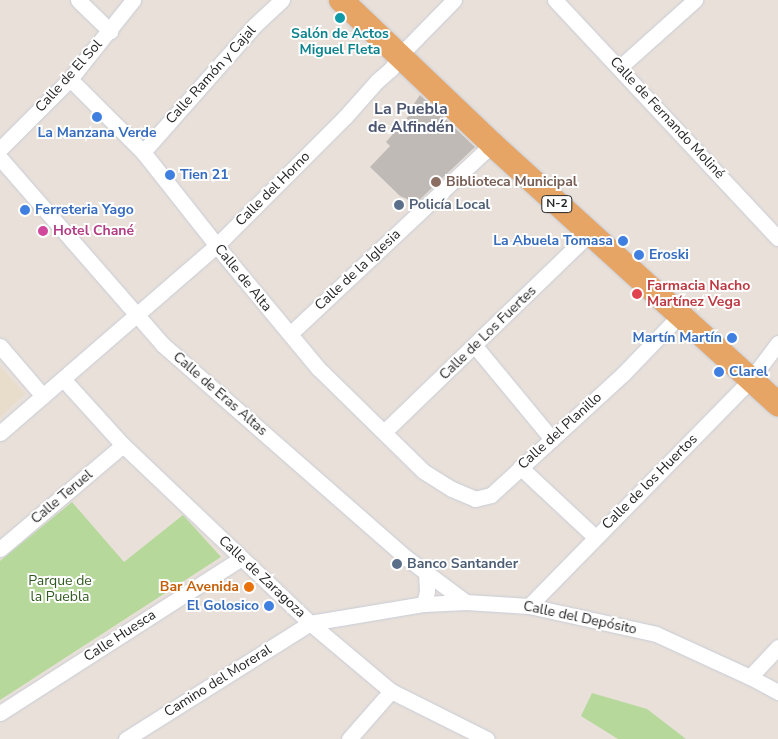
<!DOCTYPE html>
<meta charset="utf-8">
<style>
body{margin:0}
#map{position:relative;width:778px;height:739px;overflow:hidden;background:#e8e0d9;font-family:"Nunito Sans",sans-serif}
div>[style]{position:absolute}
.education>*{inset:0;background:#e8dcca}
.green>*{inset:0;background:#b6d99b}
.building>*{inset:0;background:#c0bab6}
.roads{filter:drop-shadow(0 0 1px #c8ccd7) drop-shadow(0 0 1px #c8ccd7)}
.minor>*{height:15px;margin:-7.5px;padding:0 7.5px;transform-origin:7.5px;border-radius:7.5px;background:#fff}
.trunk>*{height:24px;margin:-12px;padding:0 12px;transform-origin:12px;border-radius:12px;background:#e6a564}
.dots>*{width:14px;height:14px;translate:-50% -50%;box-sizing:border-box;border:2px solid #fff;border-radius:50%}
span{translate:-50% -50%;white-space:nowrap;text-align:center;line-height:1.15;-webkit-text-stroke:4px #fff;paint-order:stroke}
.shield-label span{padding:1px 4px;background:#fff;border:1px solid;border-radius:4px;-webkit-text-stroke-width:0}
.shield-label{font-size:12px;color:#262626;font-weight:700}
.culture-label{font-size:14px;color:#0d838f;font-weight:700}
.street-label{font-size:14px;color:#262626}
.shop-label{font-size:14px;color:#366cbe;font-weight:700}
.left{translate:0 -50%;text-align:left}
.right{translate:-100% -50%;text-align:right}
.education-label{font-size:14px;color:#785e54;font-weight:700}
.service-label{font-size:14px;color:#4e5e75;font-weight:700}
.hotel-label{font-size:14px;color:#b23c85;font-weight:700}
.health-label{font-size:14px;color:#be3a42;font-weight:700}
.park-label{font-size:14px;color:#315a20}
.food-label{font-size:14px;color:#c56008;font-weight:700}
.quarter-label{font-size:16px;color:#4d5671;font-weight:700}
</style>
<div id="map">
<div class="education">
<div style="clip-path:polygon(0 366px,25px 394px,0 417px)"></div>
</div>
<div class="green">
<div style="clip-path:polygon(72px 502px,124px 562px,183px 515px,221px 557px,0 700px,0 561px)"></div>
<div style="clip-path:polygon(592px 693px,647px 709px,686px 739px,618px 739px,581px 716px)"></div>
</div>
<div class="building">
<div style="clip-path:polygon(420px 95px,475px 147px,413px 206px,407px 199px,400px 196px,370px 167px,390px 146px,386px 142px,411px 113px,409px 111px)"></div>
</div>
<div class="roads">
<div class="minor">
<div style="left:78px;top:0;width:45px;rotate:44.1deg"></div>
<div style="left:555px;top:0;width:326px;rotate:46.9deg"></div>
<div style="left:620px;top:67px;width:101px;rotate:-41.8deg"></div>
<div style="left:70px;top:79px;width:103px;rotate:45deg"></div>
<div style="left:143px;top:152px;width:132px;rotate:51.7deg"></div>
<div style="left:225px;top:256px;width:146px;rotate:50.3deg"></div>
<div style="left:318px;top:368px;width:147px;rotate:44.4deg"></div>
<div style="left:423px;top:471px;width:34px;rotate:32deg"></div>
<div style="left:452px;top:489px;width:25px;rotate:23deg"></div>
<div style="left:475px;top:499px;width:16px;rotate:-14deg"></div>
<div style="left:491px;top:495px;width:179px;rotate:-42.5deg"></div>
<div style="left:623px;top:374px;width:78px;rotate:-46deg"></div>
<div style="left:677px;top:318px;width:8px;rotate:14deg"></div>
<div style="left:0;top:149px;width:99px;rotate:-45deg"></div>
<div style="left:70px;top:79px;width:101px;rotate:-51.4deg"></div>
<div style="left:143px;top:152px;width:169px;rotate:-48.6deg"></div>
<div style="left:255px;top:25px;width:37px;rotate:-43deg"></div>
<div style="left:0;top:158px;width:247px;rotate:48.9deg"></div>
<div style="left:162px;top:344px;width:327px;rotate:41.2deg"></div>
<div style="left:408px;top:559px;width:72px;rotate:36.6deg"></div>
<div style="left:290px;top:334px;width:277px;rotate:-43.2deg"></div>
<div style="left:0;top:346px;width:66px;rotate:49.3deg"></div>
<div style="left:475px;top:346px;width:121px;rotate:50.4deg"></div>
<div style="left:64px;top:380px;width:88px;rotate:47.8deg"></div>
<div style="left:123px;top:445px;width:258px;rotate:43.6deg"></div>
<div style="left:310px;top:623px;width:106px;rotate:40deg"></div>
<div style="left:391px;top:691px;width:107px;rotate:26.6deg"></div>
<div style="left:385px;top:431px;width:284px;rotate:-44deg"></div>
<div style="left:0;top:433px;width:287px;rotate:-40.9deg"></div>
<div style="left:217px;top:245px;width:181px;rotate:-45deg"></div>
<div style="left:345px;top:117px;width:48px;rotate:-48.4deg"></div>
<div style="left:377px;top:81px;width:18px;rotate:-41deg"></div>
<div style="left:391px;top:69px;width:17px;rotate:-57deg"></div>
<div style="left:400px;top:55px;width:77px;rotate:-45.5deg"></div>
<div style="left:520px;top:467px;width:103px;rotate:43deg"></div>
<div style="left:0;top:549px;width:161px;rotate:-40.2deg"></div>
<div style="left:424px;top:604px;width:13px;rotate:-77deg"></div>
<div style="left:427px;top:591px;width:20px;rotate:-93deg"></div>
<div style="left:529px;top:606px;width:318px;rotate:-45.6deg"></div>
<div style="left:751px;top:379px;width:45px;rotate:-53.1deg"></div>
<div style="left:750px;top:677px;width:41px;rotate:-47deg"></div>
<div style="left:0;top:713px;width:287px;rotate:-32.7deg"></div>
<div style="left:126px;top:739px;width:218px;rotate:-32.2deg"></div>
<div style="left:310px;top:623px;width:116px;rotate:-9.5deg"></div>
<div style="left:424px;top:604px;width:42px;rotate:-2.7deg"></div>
<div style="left:466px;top:602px;width:63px;rotate:3.6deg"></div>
<div style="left:529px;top:606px;width:130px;rotate:12.4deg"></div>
<div style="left:656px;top:634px;width:103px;rotate:24.6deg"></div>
<div style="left:750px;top:677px;width:32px;rotate:28deg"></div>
<div style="left:349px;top:739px;width:64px;rotate:-48.8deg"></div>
</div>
<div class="trunk">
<div style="left:341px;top:0;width:209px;rotate:43.6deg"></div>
<div style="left:492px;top:144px;width:387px;rotate:42.3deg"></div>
</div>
</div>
<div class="dots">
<div style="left:340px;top:18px;background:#0f9aa8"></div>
<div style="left:97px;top:117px;background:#3f7fe0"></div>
<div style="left:170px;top:175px;background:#3f7fe0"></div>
<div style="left:436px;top:182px;background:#8d6e63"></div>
<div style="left:399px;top:205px;background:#5c6f8a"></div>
<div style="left:25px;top:210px;background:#3f7fe0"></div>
<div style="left:43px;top:231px;background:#d1479c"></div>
<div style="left:623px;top:241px;background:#3f7fe0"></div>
<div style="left:639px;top:255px;background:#3f7fe0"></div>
<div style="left:637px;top:294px;background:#e0444e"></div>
<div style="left:732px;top:338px;background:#3f7fe0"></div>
<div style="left:719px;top:372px;background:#3f7fe0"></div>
<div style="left:397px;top:564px;background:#5c6f8a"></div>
<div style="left:249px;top:587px;background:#e8710a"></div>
<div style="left:269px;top:606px;background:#3f7fe0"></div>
</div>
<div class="shield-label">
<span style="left:557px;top:204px">N-2</span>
</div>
<div class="culture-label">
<span style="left:340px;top:42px">Salón de Actos<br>Miguel Fleta</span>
</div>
<div class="street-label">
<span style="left:211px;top:75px;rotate:-48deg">Calle Ramón y Cajal</span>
<span style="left:69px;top:76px;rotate:-48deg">Calle de El Sol</span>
<span style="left:667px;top:118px;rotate:47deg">Calle de Fernando Moliné</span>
<span style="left:273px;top:189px;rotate:-45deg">Calle del Horno</span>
<span style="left:358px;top:270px;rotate:-43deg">Calle de la Iglesia</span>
<span style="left:243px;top:278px;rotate:51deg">Calle de Alta</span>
<span style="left:488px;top:333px;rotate:-44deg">Calle de Los Fuertes</span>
<span style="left:220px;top:394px;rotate:41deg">Calle de Eras Altas</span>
<span style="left:560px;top:431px;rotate:-42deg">Calle del Planillo</span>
<span style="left:650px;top:482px;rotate:-45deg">Calle de los Huertos</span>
<span style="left:62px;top:497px;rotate:-40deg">Calle Teruel</span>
<span style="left:262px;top:577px;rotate:43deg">Calle de Zaragoza</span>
<span style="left:580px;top:618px;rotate:12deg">Calle del Depósito</span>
<span style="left:120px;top:636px;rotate:-33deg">Calle Huesca</span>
<span style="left:218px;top:681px;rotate:-32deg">Camino del Moreral</span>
</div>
<div class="shop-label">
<span style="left:97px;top:133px">La Manzana Verde</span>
<span class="left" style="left:180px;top:175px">Tien 21</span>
<span class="left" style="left:35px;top:210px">Ferreteria Yago</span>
<span class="right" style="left:613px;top:241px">La Abuela Tomasa</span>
<span class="left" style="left:649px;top:255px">Eroski</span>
<span class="right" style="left:722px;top:338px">Martín Martín</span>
<span class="left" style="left:729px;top:372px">Clarel</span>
<span class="right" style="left:259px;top:606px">El Golosico</span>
</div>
<div class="education-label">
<span class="left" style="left:446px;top:182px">Biblioteca Municipal</span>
</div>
<div class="service-label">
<span class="left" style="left:409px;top:205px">Policía Local</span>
<span class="left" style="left:407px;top:564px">Banco Santander</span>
</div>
<div class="hotel-label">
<span class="left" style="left:53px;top:231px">Hotel Chané</span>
</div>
<div class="health-label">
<span class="left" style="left:647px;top:294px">Farmacia Nacho<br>Martínez Vega</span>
</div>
<div class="park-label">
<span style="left:60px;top:589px">Parque de<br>la Puebla</span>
</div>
<div class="food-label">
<span class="right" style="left:239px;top:587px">Bar Avenida</span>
</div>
<div class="quarter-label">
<span style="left:411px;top:118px">La Puebla<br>de Alfindén</span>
</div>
</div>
